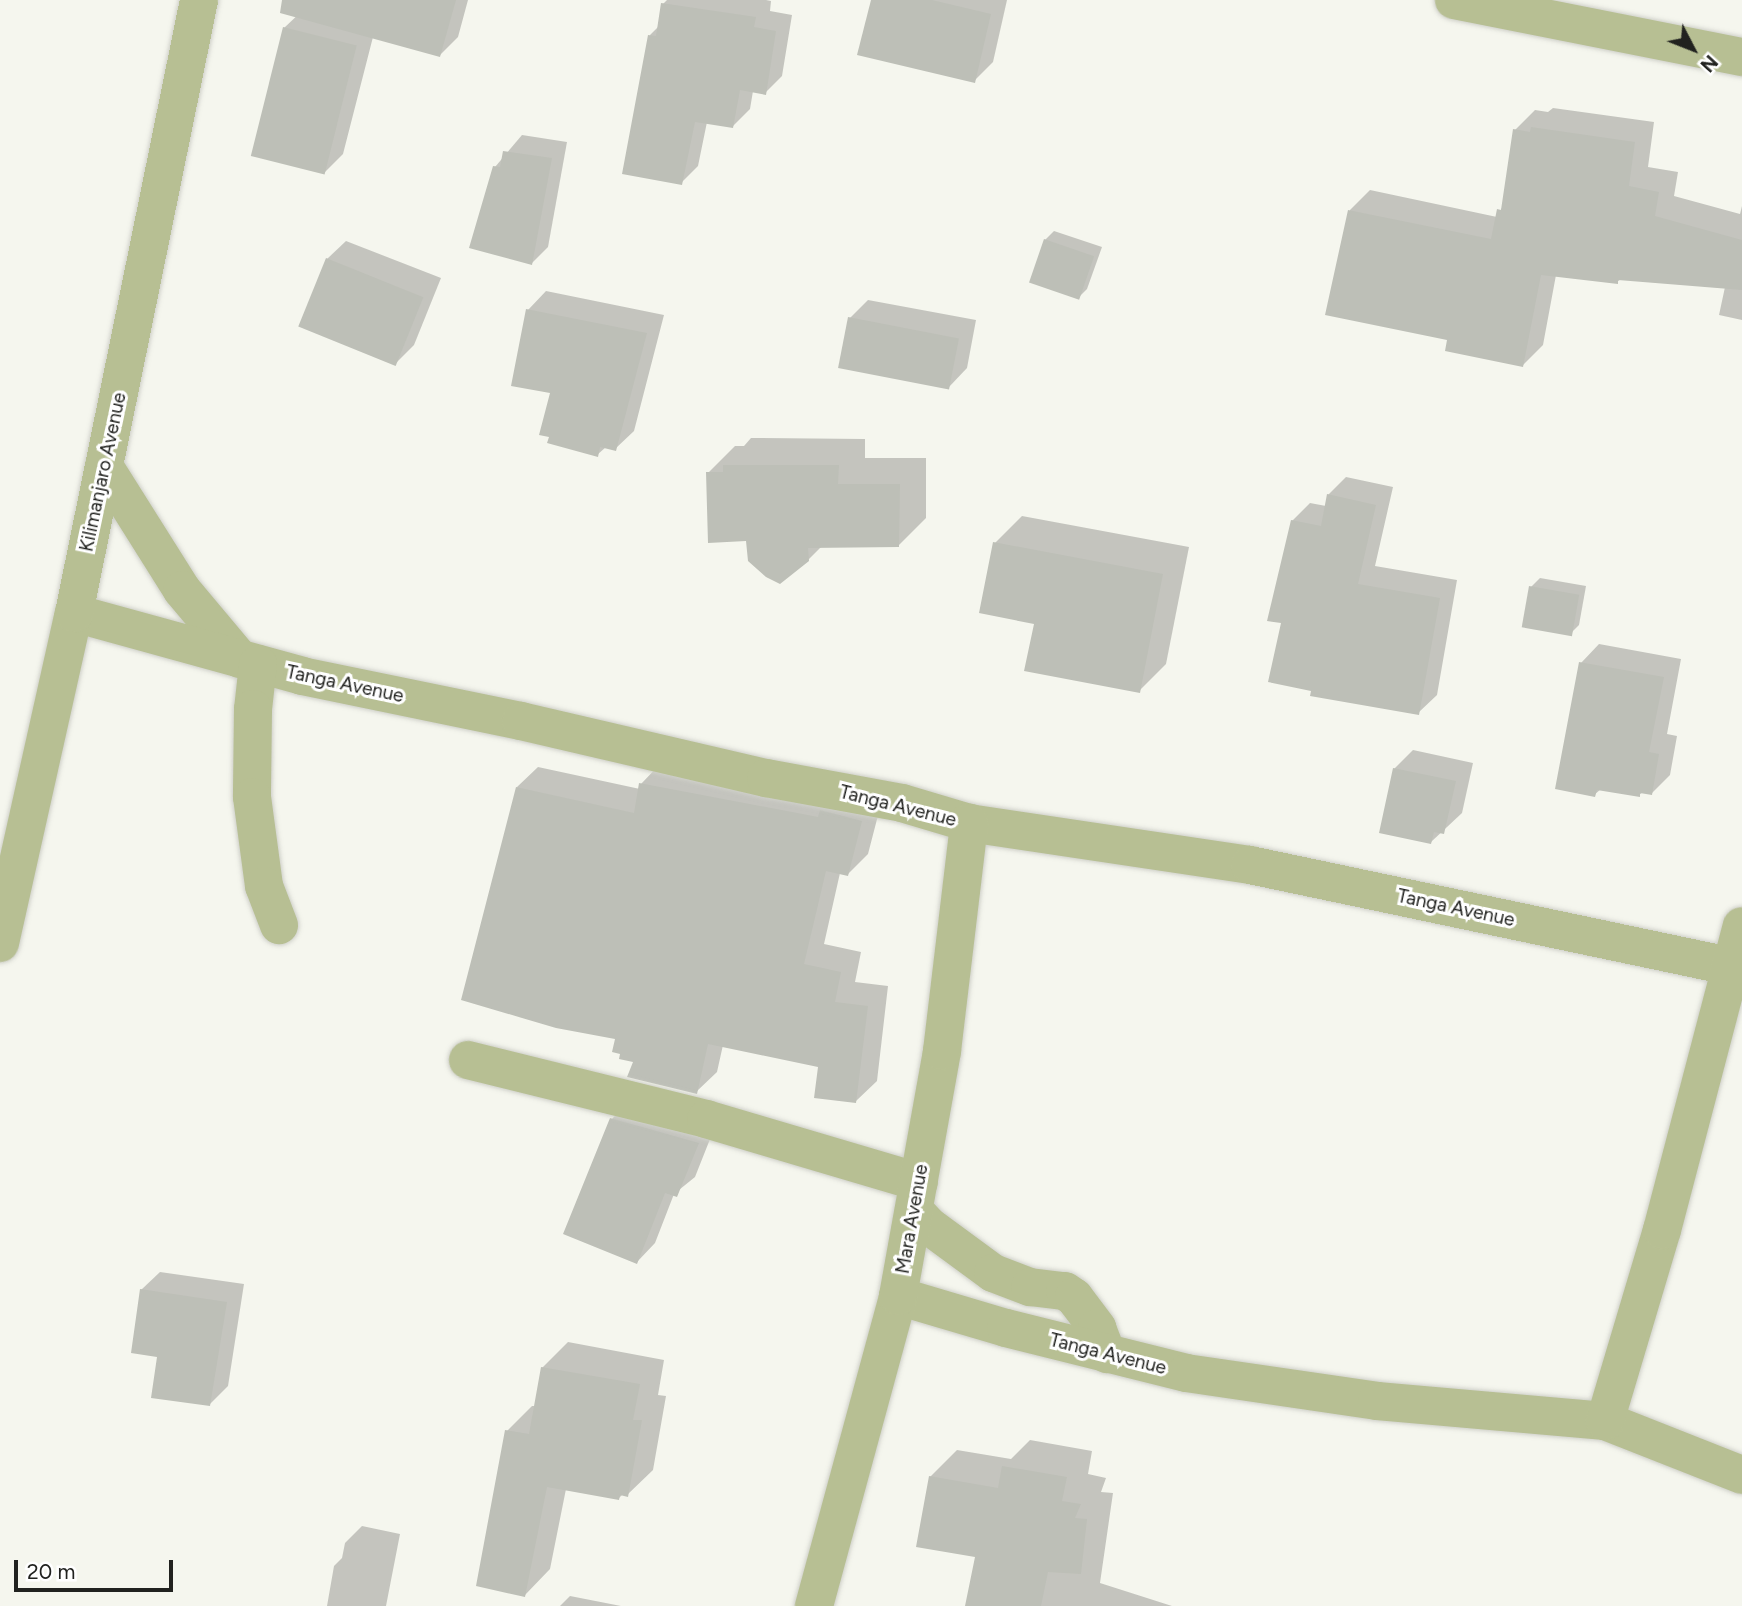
<!DOCTYPE html>
<style>
body{margin:0}
#map{position:relative;width:1742px;height:1606px;overflow:hidden;background:#f5f6ee;font-family:Figtree,sans-serif}
div>[style]{position:absolute}
.shadow>*{inset:0;background:#0003}
.building>*{inset:0;background:#bdbfb7;transform-origin:0 0}
.roads{filter:drop-shadow(0 0 2px #cfd0c9) drop-shadow(0 0 2px #cfd0c9)}
.minor>*{height:38px;margin:-19px;padding:0 19px;transform-origin:19px;border-radius:19px;background:#b7bf93}
span{translate:-50% -50%;white-space:nowrap;text-align:center;line-height:1.15;-webkit-text-stroke:6px #fff;paint-order:stroke}
.street-label{font-size:19px;color:#21221f}
.north{position:absolute;left:1658px;top:14px;width:70px;height:70px;-webkit-text-stroke:5px #fff;paint-order:stroke;rotate:132deg;font-size:19px;font-weight:700;line-height:28px;text-align:center;color:#21221f}
.north::after{content:'';display:block;margin:auto;width:24px;height:32px;background:#21221f;clip-path:polygon(50% 0,100% 100%,50% 72%,0 100%)}
.scale{position:absolute;left:14px;top:1560px;width:159px;height:32px;box-sizing:border-box;border:4px solid #21221f;border-top:0;padding-left:9px;font-size:21px;line-height:24px;white-space:nowrap;color:#21221f;-webkit-text-stroke:5px #fff;paint-order:stroke}
</style>
<div id="map">
<div class="shadow">
<div style="clip-path:polygon(352px 0,468px 0,458px 37px,440px 55px,373px 37px,343px 154px,324px 173px,284px 28px,303px 10px)"></div>
<div style="clip-path:polygon(667px 0,766px 0,771px 1px,770px 11px,792px 15px,782px 76px,765px 93px,753px 91px,750px 109px,733px 126px,707px 122px,698px 166px,681px 183px,650px 35px,659px 26px,663px 4px)"></div>
<div style="clip-path:polygon(872px 0,1007px 0,993px 62px,974px 81px)"></div>
<div style="clip-path:polygon(1553px 108px,1654px 122px,1648px 167px,1678px 172px,1674px 196px,1740px 214px,1742px 206px,1742px 320px,1719px 315px,1725px 287px,1621px 279px,1617px 282px,1556px 275px,1543px 345px,1523px 365px,1450px 339px,1327px 313px,1350px 210px,1370px 190px,1497px 217px,1504px 204px,1515px 130px,1535px 110px,1548px 112px)"></div>
<div style="clip-path:polygon(522px 135px,567px 142px,548px 247px,532px 263px,495px 167px)"></div>
<div style="clip-path:polygon(1054px 231px,1102px 247px,1087px 289px,1078px 298px,1045px 240px)"></div>
<div style="clip-path:polygon(346px 241px,441px 278px,414px 345px,395px 364px,327px 259px)"></div>
<div style="clip-path:polygon(546px 291px,664px 315px,634px 431px,615px 449px,606px 447px,597px 455px,553px 392px,528px 310px)"></div>
<div style="clip-path:polygon(868px 300px,976px 320px,967px 368px,949px 387px,850px 318px)"></div>
<div style="clip-path:polygon(751px 438px,865px 439px,865px 458px,926px 458px,926px 518px,899px 545px,822px 546px,808px 560px,747px 539px,708px 473px,735px 446px,744px 446px)"></div>
<div style="clip-path:polygon(1346px 477px,1393px 487px,1375px 566px,1457px 580px,1437px 695px,1418px 713px,1313px 689px,1283px 622px,1292px 521px,1310px 503px,1326px 506px,1328px 495px)"></div>
<div style="clip-path:polygon(1022px 516px,1189px 547px,1166px 664px,1139px 691px,995px 543px)"></div>
<div style="clip-path:polygon(1540px 578px,1586px 586px,1579px 625px,1570px 634px,1531px 587px)"></div>
<div style="clip-path:polygon(1599px 644px,1681px 659px,1667px 734px,1677px 736px,1670px 775px,1652px 793px,1643px 792px,1639px 795px,1601px 789px,1594px 795px,1581px 663px)"></div>
<div style="clip-path:polygon(1413px 750px,1473px 763px,1462px 813px,1431px 842px,1394px 769px)"></div>
<div style="clip-path:polygon(661px 763px,882px 800px,868px 854px,847px 875px,840px 873px,824px 944px,861px 952px,855px 982px,888px 986px,877px 1081px,856px 1101px,820px 1065px,723px 1045px,717px 1072px,696px 1092px,635px 1061px,617px 1038px,517px 787px,538px 767px,640px 789px,641px 784px)"></div>
<div style="clip-path:polygon(630px 1100px,716px 1124px,695px 1177px,674px 1194px,655px 1243px,637px 1262px,612px 1119px)"></div>
<div style="clip-path:polygon(160px 1272px,244px 1284px,228px 1386px,210px 1404px,159px 1356px,141px 1290px)"></div>
<div style="clip-path:polygon(568px 1342px,664px 1360px,658px 1395px,666px 1396px,653px 1470px,627px 1495px,623px 1494px,619px 1498px,566px 1489px,550px 1569px,525px 1595px,507px 1431px,532px 1406px,536px 1406px,542px 1368px)"></div>
<div style="clip-path:polygon(1030px 1440px,1092px 1451px,1088px 1474px,1106px 1478px,1101px 1492px,1113px 1493px,1100px 1583px,1172px 1606px,967px 1606px,977px 1555px,930px 1477px,957px 1450px,1011px 1459px)"></div>
<div style="clip-path:polygon(362px 1526px,400px 1534px,386px 1606px,327px 1606px,334px 1566px,342px 1558px,345px 1543px)"></div>
<div style="clip-path:polygon(570px 1596px,621px 1606px,560px 1606px)"></div>
</div>
<div class="building">
<div style="clip-path:polygon(282px 0,456px 0,440px 57px,280px 13px)"></div>
<div style="clip-path:polygon(871px 0,932px 0,991px 14px,975px 83px,857px 55px)"></div>
<div style="clip-path:polygon(661px 3px,756px 17px,754px 27px,776px 31px,766px 95px,740px 90px,733px 128px,695px 122px,682px 185px,622px 174px,648px 35px,656px 36px)"></div>
<div style="left:283px;top:27px;width:76px;height:133px;rotate:14deg"></div>
<div style="clip-path:polygon(1531px 127px,1635px 142px,1629px 186px,1659px 192px,1655px 216px,1742px 240px,1742px 290px,1618px 280px,1618px 284px,1541px 275px,1523px 367px,1445px 351px,1447px 340px,1325px 315px,1348px 210px,1491px 239px,1497px 209px,1501px 210px,1513px 129px,1530px 132px)"></div>
<div style="clip-path:polygon(503px 151px,552px 158px,532px 265px,469px 248px,493px 166px,500px 167px)"></div>
<div style="left:1044px;top:239px;width:53px;height:46px;rotate:19deg"></div>
<div style="left:326px;top:258px;width:105px;height:74px;rotate:22deg"></div>
<div style="clip-path:polygon(526px 309px,647px 333px,616px 451px,600px 447px,598px 457px,547px 443px,549px 437px,539px 435px,550px 393px,511px 386px)"></div>
<div style="left:848px;top:317px;width:113px;height:52px;rotate:11deg"></div>
<div style="clip-path:polygon(723px 465px,839px 465px,838px 484px,900px 484px,899px 547px,808px 548px,809px 561px,780px 584px,766px 577px,748px 561px,746px 541px,708px 543px,706px 472px,723px 472px)"></div>
<div style="clip-path:polygon(1327px 494px,1376px 505px,1358px 584px,1440px 598px,1419px 715px,1310px 696px,1311px 691px,1268px 682px,1281px 623px,1267px 621px,1291px 520px,1321px 526px)"></div>
<div style="clip-path:polygon(993px 542px,1163px 574px,1140px 693px,1024px 671px,1034px 624px,979px 613px)"></div>
<div style="left:1529px;top:586px;width:51px;height:42px;rotate:10deg"></div>
<div style="clip-path:polygon(1579px 662px,1664px 677px,1649px 752px,1659px 754px,1652px 795px,1640px 793px,1640px 797px,1597px 790px,1595px 797px,1555px 789px)"></div>
<div style="clip-path:polygon(1393px 768px,1456px 781px,1444px 834px,1434px 832px,1431px 844px,1379px 833px)"></div>
<div style="clip-path:polygon(639px 783px,818px 817px,820px 810px,862px 821px,848px 876px,826px 871px,804px 964px,841px 972px,835px 1002px,868px 1006px,856px 1103px,814px 1098px,818px 1067px,708px 1044px,697px 1094px,627px 1077px,633px 1062px,619px 1059px,620px 1054px,612px 1052px,615px 1039px,556px 1028px,461px 1000px,516px 787px,634px 813px)"></div>
<div style="clip-path:polygon(610px 1118px,699px 1143px,677px 1197px,665px 1193px,637px 1264px,563px 1234px)"></div>
<div style="clip-path:polygon(140px 1289px,227px 1302px,210px 1406px,151px 1398px,157px 1357px,131px 1353px)"></div>
<div style="clip-path:polygon(541px 1367px,640px 1384px,633px 1420px,642px 1420px,628px 1497px,620px 1495px,619px 1500px,547px 1487px,525px 1597px,476px 1586px,505px 1430px,529px 1434px)"></div>
<div style="clip-path:polygon(1002px 1466px,1067px 1477px,1062px 1501px,1081px 1504px,1075px 1518px,1087px 1519px,1081px 1574px,1048px 1572px,1041px 1606px,965px 1606px,975px 1557px,916px 1547px,929px 1476px,998px 1488px)"></div>
</div>
<div class="roads">
<div class="minor">
<div style="left:1454px;top:0;width:294px;rotate:11.2deg"></div>
<div style="left:104px;top:466px;width:146px;rotate:57.8deg"></div>
<div style="left:182px;top:590px;width:90px;rotate:50deg"></div>
<div style="left:74px;top:613px;width:237px;rotate:15.4deg"></div>
<div style="left:302px;top:676px;width:224px;rotate:11.6deg"></div>
<div style="left:521px;top:721px;width:252px;rotate:13.1deg"></div>
<div style="left:766px;top:778px;width:138px;rotate:10.4deg"></div>
<div style="left:902px;top:803px;width:70px;rotate:16.6deg"></div>
<div style="left:969px;top:823px;width:284px;rotate:8.5deg"></div>
<div style="left:1250px;top:865px;width:490px;rotate:11.9deg"></div>
<div style="left:258px;top:664px;width:45px;rotate:96.3deg"></div>
<div style="left:253px;top:709px;width:88px;rotate:90.7deg"></div>
<div style="left:252px;top:797px;width:90px;rotate:82.3deg"></div>
<div style="left:264px;top:886px;width:42px;rotate:69deg"></div>
<div style="left:0;top:943px;width:338px;rotate:-77.4deg"></div>
<div style="left:74px;top:613px;width:626px;rotate:-78.47deg"></div>
<div style="left:468px;top:1060px;width:245px;rotate:13.9deg"></div>
<div style="left:706px;top:1119px;width:222px;rotate:16.5deg"></div>
<div style="left:914px;top:1210px;width:22px;rotate:47deg"></div>
<div style="left:929px;top:1226px;width:79px;rotate:36.3deg"></div>
<div style="left:993px;top:1273px;width:40px;rotate:21deg"></div>
<div style="left:1030px;top:1287px;width:35px;rotate:7deg"></div>
<div style="left:1065px;top:1291px;width:11px;rotate:34deg"></div>
<div style="left:1074px;top:1297px;width:39px;rotate:53deg"></div>
<div style="left:1097px;top:1328px;width:28px;rotate:69deg"></div>
<div style="left:898px;top:1296px;width:113px;rotate:16.5deg"></div>
<div style="left:1006px;top:1328px;width:186px;rotate:14deg"></div>
<div style="left:1186px;top:1373px;width:193px;rotate:8.3deg"></div>
<div style="left:1377px;top:1401px;width:229px;rotate:5deg"></div>
<div style="left:1605px;top:1421px;width:147px;rotate:21.5deg"></div>
<div style="left:1605px;top:1421px;width:199px;rotate:-73.4deg"></div>
<div style="left:1662px;top:1230px;width:314px;rotate:-75.3deg"></div>
<div style="left:814px;top:1606px;width:321px;rotate:-74.8deg"></div>
<div style="left:898px;top:1296px;width:249px;rotate:-79.8deg"></div>
<div style="left:942px;top:1051px;width:230px;rotate:-83.2deg"></div>
</div>
</div>
<div class="street-label">
<span style="left:103px;top:472px;rotate:-78deg">Kilimanjaro Avenue</span>
<span style="left:345px;top:684px;rotate:12deg">Tanga Avenue</span>
<span style="left:898px;top:806px;rotate:14deg">Tanga Avenue</span>
<span style="left:1456px;top:908px;rotate:12deg">Tanga Avenue</span>
<span style="left:912px;top:1219px;rotate:-80deg">Mara Avenue</span>
<span style="left:1108px;top:1354px;rotate:14deg">Tanga Avenue</span>
</div>
<div class="north">N</div>
<div class="scale">20 m</div>
</div>
